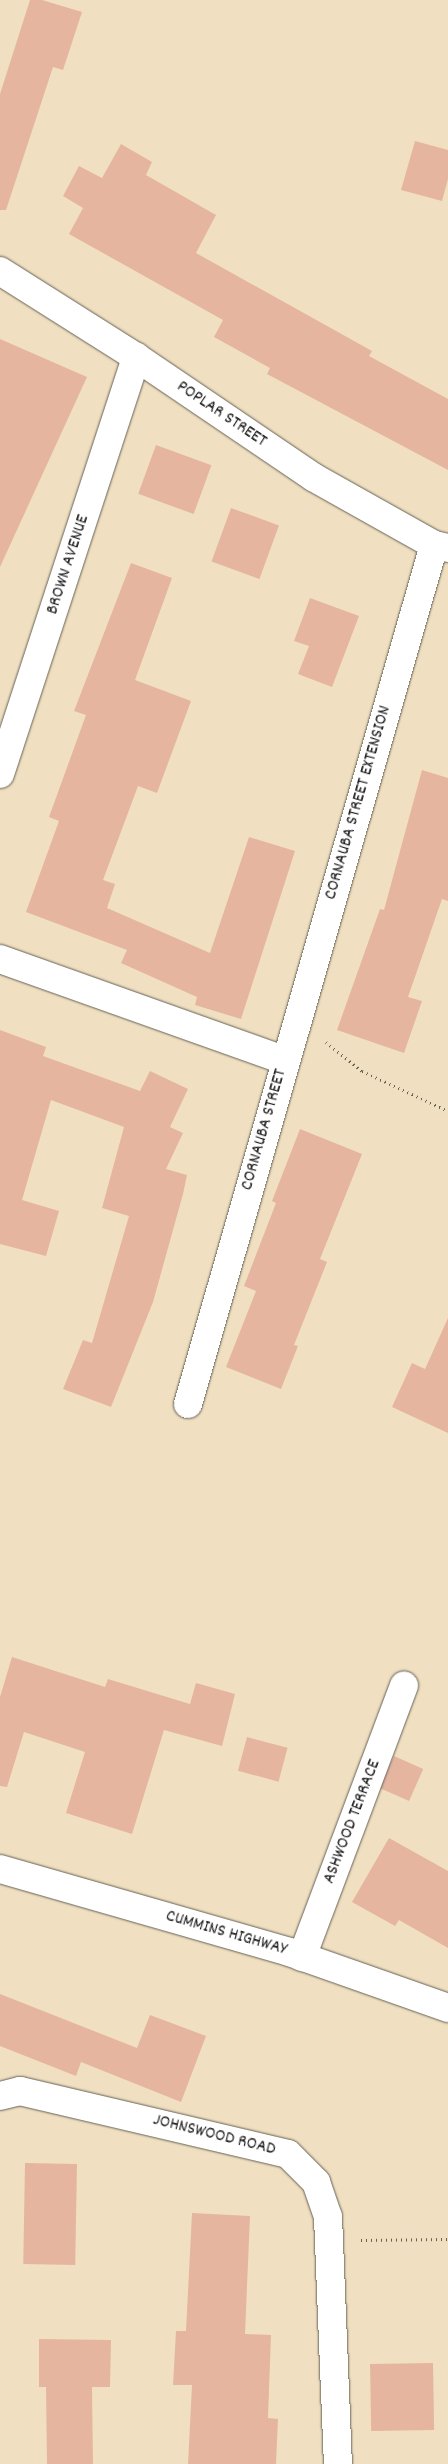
<!DOCTYPE html>
<style>
body{margin:0}
#map{position:relative;width:448px;height:2464px;overflow:hidden;background:#f0e0c1;font-family:Dekko,sans-serif}
div>[style]{position:absolute}
.building>*{inset:0;background:#e5b5a0;transform-origin:0 0}
.path>*{height:3px;margin-top:-1.5px;transform-origin:0;background:repeating-linear-gradient(90deg,#666156 0 1px,transparent 0 5px)}
.roads{filter:drop-shadow(0 0 1px #666156) drop-shadow(0 0 1px #666156)}
.minor>*{height:28px;margin:-14px;padding:0 14px;transform-origin:14px;border-radius:14px;background:#fff}
.major>*{height:28px;margin:-14px;padding:0 14px;transform-origin:14px;border-radius:14px;background:#fff}
span{translate:-50% -50%;white-space:nowrap;text-align:center;line-height:1.15;-webkit-text-stroke:5px #fff;paint-order:stroke}
.street-label{font-size:18px;color:#1c1c1c}
</style>
<div id="map">
<div class="building">
<div style="clip-path:polygon(30px 0,42px 0,82px 12px,63px 70px,53px 67px,6px 210px,0 210px,0 94px)"></div>
<div style="clip-path:polygon(415px 141px,448px 150px,448px 179px,442px 201px,401px 190px)"></div>
<div style="clip-path:polygon(121px 144px,152px 162px,146px 175px,216px 215px,196px 253px,372px 351px,369px 356px,448px 399px,448px 470px,267px 374px,270px 368px,214px 337px,223px 320px,69px 234px,83px 208px,63px 196px,79px 166px,102px 178px)"></div>
<div style="clip-path:polygon(0 339px,87px 377px,0 567px)"></div>
<div style="left:156px;top:445px;width:59px;height:52px;rotate:20deg"></div>
<div style="left:231px;top:508px;width:51px;height:57px;rotate:20deg"></div>
<div style="clip-path:polygon(131px 563px,172px 578px,135px 680px,191px 701px,157px 793px,138px 786px,103px 880px,115px 884px,107px 908px,210px 953px,249px 837px,295px 851px,241px 1019px,195px 1005px,197px 997px,121px 963px,127px 950px,26px 912px,59px 821px,49px 817px,86px 715px,74px 711px)"></div>
<div style="clip-path:polygon(310px 598px,359px 616px,332px 687px,298px 674px,309px 646px,294px 641px)"></div>
<div style="clip-path:polygon(422px 770px,448px 778px,448px 901px,442px 899px,408px 997px,422px 1001px,404px 1053px,337px 1030px,380px 909px,384px 910px)"></div>
<div style="clip-path:polygon(0 1030px,46px 1047px,43px 1056px,140px 1091px,150px 1071px,188px 1089px,170px 1127px,183px 1133px,166px 1169px,187px 1175px,183px 1194px,153px 1302px,111px 1407px,63px 1389px,83px 1340px,92px 1343px,129px 1216px,102px 1208px,124px 1127px,51px 1100px,22px 1200px,59px 1211px,46px 1256px,0 1244px)"></div>
<div style="clip-path:polygon(300px 1129px,362px 1154px,320px 1259px,327px 1262px,294px 1345px,298px 1346px,281px 1389px,226px 1367px,256px 1291px,244px 1286px,276px 1203px,272px 1201px)"></div>
<div style="clip-path:polygon(448px 1318px,448px 1433px,392px 1407px,412px 1363px,425px 1369px)"></div>
<div style="clip-path:polygon(12px 1657px,105px 1687px,108px 1679px,190px 1704px,196px 1683px,235px 1694px,222px 1746px,164px 1730px,132px 1834px,66px 1813px,85px 1752px,24px 1732px,7px 1787px,0 1786px,0 1697px)"></div>
<div style="left:247px;top:1737px;width:42px;height:35px;rotate:15deg"></div>
<div style="left:394px;top:1756px;width:32px;height:35px;rotate:24deg"></div>
<div style="clip-path:polygon(389px 1838px,448px 1871px,448px 1948px,399px 1920px,395px 1926px,352px 1902px)"></div>
<div style="clip-path:polygon(0 1994px,137px 2048px,150px 2015px,206px 2036px,181px 2102px,81px 2062px,76px 2076px,0 2046px)"></div>
<div style="left:25px;top:2163px;width:52px;height:101px;rotate:1deg"></div>
<div style="clip-path:polygon(192px 2213px,250px 2216px,245px 2334px,271px 2335px,268px 2418px,278px 2419px,276px 2464px,188px 2464px,192px 2385px,173px 2385px,176px 2331px,186px 2331px)"></div>
<div style="clip-path:polygon(39px 2339px,111px 2340px,110px 2387px,92px 2387px,93px 2464px,47px 2464px,46px 2387px,39px 2387px)"></div>
<div style="left:433px;top:2363px;width:67px;height:63px;rotate:89deg"></div>
</div>
<div class="path">
<div style="left:326px;top:1042px;width:46px;rotate:38.9deg"></div>
<div style="left:362px;top:1071px;width:95px;rotate:24.9deg"></div>
<div style="left:361px;top:2240px;width:87px;rotate:-0.7deg"></div>
</div>
<div class="roads">
<div class="minor">
<div style="left:0;top:271px;width:161px;rotate:32.3deg"></div>
<div style="left:136px;top:357px;width:214px;rotate:34.1deg"></div>
<div style="left:313px;top:477px;width:139px;rotate:29.3deg"></div>
<div style="left:434px;top:545px;width:14px;rotate:12deg"></div>
<div style="left:0;top:774px;width:439px;rotate:-71.9deg"></div>
<div style="left:0;top:959px;width:301px;rotate:19.6deg"></div>
<div style="left:188px;top:1404px;width:894px;rotate:-74.02deg"></div>
<div style="left:302px;top:1957px;width:290px;rotate:-69.4deg"></div>
<div style="left:0;top:2096px;width:21px;rotate:-14deg"></div>
<div style="left:20px;top:2091px;width:275px;rotate:13.2deg"></div>
<div style="left:288px;top:2154px;width:40px;rotate:45deg"></div>
<div style="left:316px;top:2182px;width:37px;rotate:71deg"></div>
<div style="left:328px;top:2217px;width:247px;rotate:87.7deg"></div>
</div>
<div class="major">
<div style="left:0;top:1869px;width:301px;rotate:16deg"></div>
<div style="left:289px;top:1952px;width:169px;rotate:19.4deg"></div>
</div>
</div>
<div class="street-label">
<span style="left:221px;top:415px;rotate:34deg">POPLAR STREET</span>
<span style="left:69px;top:565px;rotate:-72deg">BROWN AVENUE</span>
<span style="left:359px;top:803px;rotate:-74deg">CORNAUBA STREET EXTENSION</span>
<span style="left:265px;top:1130px;rotate:-74deg">CORNAUBA STREET</span>
<span style="left:353px;top:1822px;rotate:-69deg">ASHWOOD TERRACE</span>
<span style="left:226px;top:1934px;rotate:16deg">CUMMINS HIGHWAY</span>
<span style="left:214px;top:2136px;rotate:14deg">JOHNSWOOD ROAD</span>
</div>
</div>
